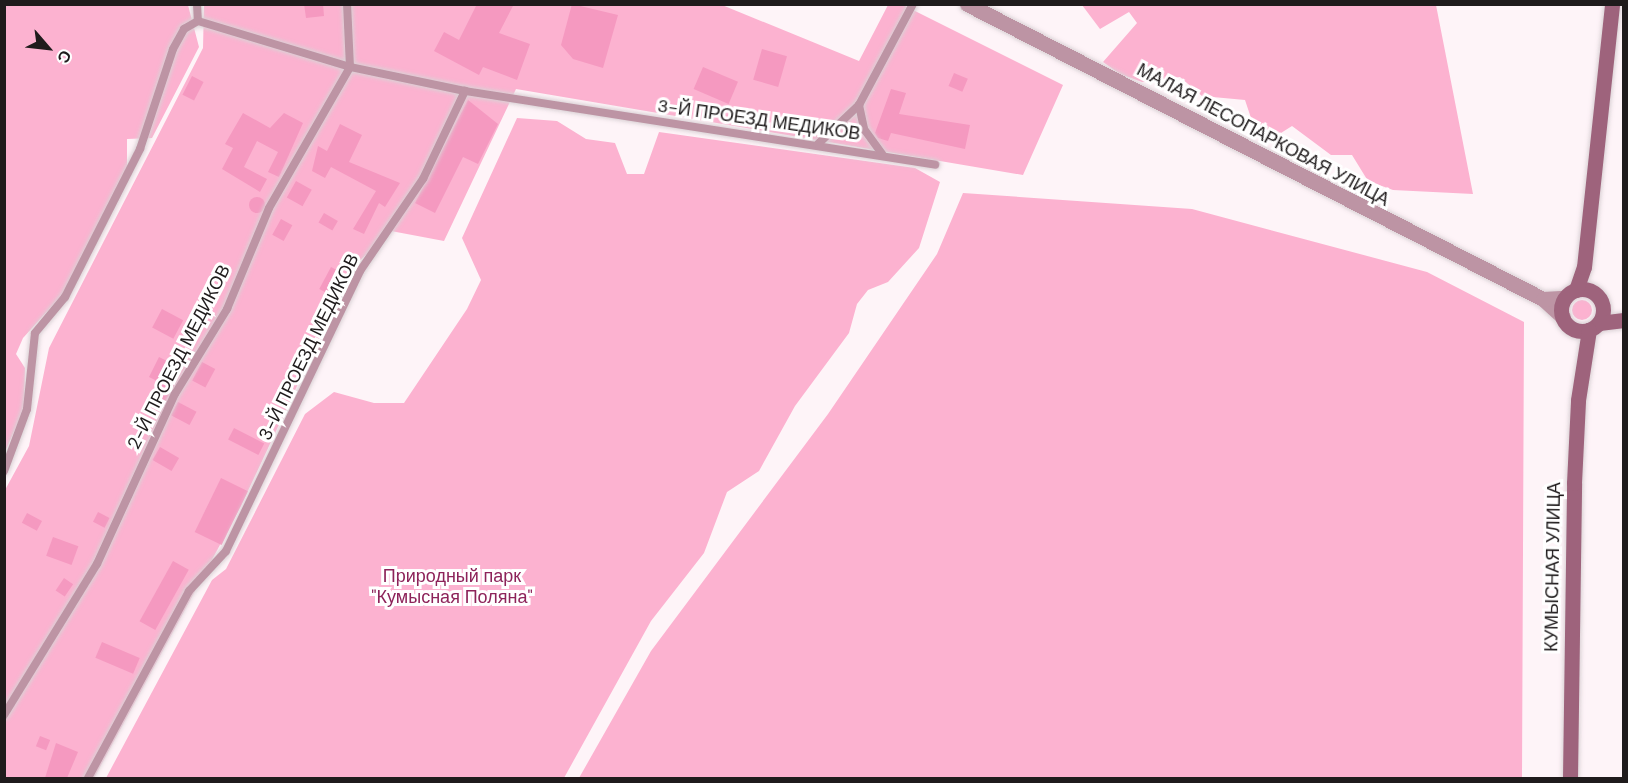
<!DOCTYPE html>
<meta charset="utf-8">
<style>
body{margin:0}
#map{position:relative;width:1628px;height:783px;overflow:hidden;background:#fef4f8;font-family:"DM Sans",sans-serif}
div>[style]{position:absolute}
.green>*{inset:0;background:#fcb2d0}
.round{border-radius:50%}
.building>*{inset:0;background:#f599c0;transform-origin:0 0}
.roads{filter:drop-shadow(0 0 2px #dad1d5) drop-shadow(0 0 2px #dad1d5)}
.service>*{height:8px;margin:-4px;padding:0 4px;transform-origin:4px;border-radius:4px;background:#bd94a4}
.tertiary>*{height:15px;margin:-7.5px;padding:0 7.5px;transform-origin:7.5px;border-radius:7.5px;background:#bd94a4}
.secondary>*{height:15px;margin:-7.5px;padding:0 7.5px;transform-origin:7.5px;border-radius:7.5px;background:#9e637c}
.secondary>.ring{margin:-7.5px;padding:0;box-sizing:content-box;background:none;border:15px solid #9e637c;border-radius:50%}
span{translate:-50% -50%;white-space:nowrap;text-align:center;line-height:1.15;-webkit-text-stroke:6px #fff;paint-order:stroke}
.street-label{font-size:18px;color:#1f1b1c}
.park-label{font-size:18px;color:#8d235a}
.frame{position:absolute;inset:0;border:6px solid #1f1b1c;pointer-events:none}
.north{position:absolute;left:18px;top:18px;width:60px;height:60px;-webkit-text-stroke:4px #fff;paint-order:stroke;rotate:118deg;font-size:16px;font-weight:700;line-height:24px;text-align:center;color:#1f1b1c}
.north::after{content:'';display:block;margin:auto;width:21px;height:27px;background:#1f1b1c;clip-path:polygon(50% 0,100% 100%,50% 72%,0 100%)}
</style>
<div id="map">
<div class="green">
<div style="clip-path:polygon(5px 5px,188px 5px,199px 47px,152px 138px,127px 139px,127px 168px,62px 295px,23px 338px,16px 354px,25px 368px,24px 409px,5px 452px)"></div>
<div style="clip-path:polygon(204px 5px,722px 5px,859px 61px,888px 5px,903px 5px,1063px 85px,1023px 175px,516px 89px,444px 241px,391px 231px,352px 268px,241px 506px,94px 778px,5px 778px,5px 490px,29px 446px,49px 348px,203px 48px)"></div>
<div style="clip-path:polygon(1082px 5px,1436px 5px,1473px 194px,1393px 190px,1368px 181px,1352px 155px,1331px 155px,1292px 126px,1273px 138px,1254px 127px,1245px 100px,1202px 96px,1180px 77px,1142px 82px,1120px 74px,1103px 62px,1137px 23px,1129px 12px,1100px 29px)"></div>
<div style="clip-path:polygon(517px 118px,557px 121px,586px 139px,615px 143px,627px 174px,644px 174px,659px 132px,915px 168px,940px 182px,919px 248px,888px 282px,868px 290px,857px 304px,849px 333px,795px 406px,759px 471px,727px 492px,704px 553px,651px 621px,564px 778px,106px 778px,212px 580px,226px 569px,305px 414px,334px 392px,374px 403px,404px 403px,467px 309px,481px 280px,462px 238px)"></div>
<div style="clip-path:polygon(963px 193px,1192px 209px,1427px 272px,1524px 322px,1522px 778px,579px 778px,651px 651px,828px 414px,937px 254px)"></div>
<div class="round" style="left:1572px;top:300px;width:20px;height:20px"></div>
</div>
<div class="building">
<div style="clip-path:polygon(304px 4px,323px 4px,324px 16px,306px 18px)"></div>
<div style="clip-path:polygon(477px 4px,514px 4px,499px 33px,530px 44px,517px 80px,483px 67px,479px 75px,434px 51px,444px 32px,459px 40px)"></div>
<div style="clip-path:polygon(572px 4px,618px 15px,603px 68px,573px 59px,561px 45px)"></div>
<div style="left:762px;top:49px;width:26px;height:32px;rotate:16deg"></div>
<div style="left:703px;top:67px;width:38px;height:24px;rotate:23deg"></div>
<div style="left:954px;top:73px;width:15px;height:14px;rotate:23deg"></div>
<div style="left:192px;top:76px;width:13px;height:21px;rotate:27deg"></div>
<div style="clip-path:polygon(891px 89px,906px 93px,899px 114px,970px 125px,965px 149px,891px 133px,888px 141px,878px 138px,875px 133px)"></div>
<div style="clip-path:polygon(468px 100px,498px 124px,478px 164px,463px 157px,435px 213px,415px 203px)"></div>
<div style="clip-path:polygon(243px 113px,270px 128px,284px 113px,303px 123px,279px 177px,268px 172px,278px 152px,257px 141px,244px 167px,267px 179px,260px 192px,222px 169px,233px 148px,225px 144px)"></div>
<div style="clip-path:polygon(340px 124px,362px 135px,349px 162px,400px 183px,385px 207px,379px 203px,364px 234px,353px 229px,376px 191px,331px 167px,325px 178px,312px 171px,318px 146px,327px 151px)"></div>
<div style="left:296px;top:181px;width:18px;height:19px;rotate:29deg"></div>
<div class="round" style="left:249px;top:197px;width:16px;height:16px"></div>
<div style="left:324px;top:213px;width:16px;height:11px;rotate:30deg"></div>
<div style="left:281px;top:219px;width:13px;height:18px;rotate:29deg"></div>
<div style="left:331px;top:267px;width:17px;height:25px;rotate:28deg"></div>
<div style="left:162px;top:309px;width:24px;height:21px;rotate:28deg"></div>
<div style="clip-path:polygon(159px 357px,183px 369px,160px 411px,148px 405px,159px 382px,149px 377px)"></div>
<div style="left:202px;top:362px;width:15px;height:21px;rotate:28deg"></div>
<div style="left:178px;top:402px;width:21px;height:15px;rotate:28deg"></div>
<div style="left:234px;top:428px;width:34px;height:13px;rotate:27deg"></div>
<div style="left:160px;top:447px;width:22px;height:15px;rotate:30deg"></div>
<div style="left:221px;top:478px;width:30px;height:60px;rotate:26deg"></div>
<div style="left:98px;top:512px;width:13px;height:11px;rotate:27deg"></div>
<div style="left:27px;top:513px;width:17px;height:11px;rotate:28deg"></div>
<div style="left:53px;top:537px;width:27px;height:20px;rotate:20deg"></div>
<div style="left:173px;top:561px;width:18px;height:69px;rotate:29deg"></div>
<div style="left:64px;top:578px;width:11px;height:15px;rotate:34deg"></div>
<div style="left:102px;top:642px;width:41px;height:17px;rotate:23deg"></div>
<div style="left:40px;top:736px;width:11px;height:11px;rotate:22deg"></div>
<div style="clip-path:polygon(56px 743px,78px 752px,67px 778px,45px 778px)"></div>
</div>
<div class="roads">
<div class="service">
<div style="left:197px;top:4px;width:17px;rotate:87deg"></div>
<div style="left:198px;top:21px;width:159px;rotate:16.8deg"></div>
<div style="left:350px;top:67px;width:117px;rotate:11.8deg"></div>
<div style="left:465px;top:91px;width:476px;rotate:8.9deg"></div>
<div style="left:859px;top:105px;width:115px;rotate:-61.9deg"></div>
<div style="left:818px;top:144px;width:57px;rotate:-43.6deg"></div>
<div style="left:859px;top:105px;width:25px;rotate:78deg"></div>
<div style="left:864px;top:129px;width:31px;rotate:54deg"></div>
<div style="left:4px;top:471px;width:66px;rotate:-69.6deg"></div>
<div style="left:27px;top:409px;width:76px;rotate:-84deg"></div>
<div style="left:35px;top:333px;width:47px;rotate:-50.2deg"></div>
<div style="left:65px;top:297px;width:166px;rotate:-63.1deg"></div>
<div style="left:140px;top:149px;width:105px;rotate:-71.7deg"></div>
<div style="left:173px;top:49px;width:23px;rotate:-61deg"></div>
<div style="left:184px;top:29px;width:16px;rotate:-30deg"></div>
<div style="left:4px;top:715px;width:177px;rotate:-58.4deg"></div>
<div style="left:97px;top:564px;width:187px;rotate:-65.4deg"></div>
<div style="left:175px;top:394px;width:100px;rotate:-58.5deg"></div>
<div style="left:227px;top:309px;width:109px;rotate:-67.4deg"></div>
<div style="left:269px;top:208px;width:163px;rotate:-60.1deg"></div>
<div style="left:350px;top:67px;width:63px;rotate:-92.7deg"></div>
<div style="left:88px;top:778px;width:213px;rotate:-61.6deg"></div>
<div style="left:189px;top:591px;width:54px;rotate:-47.2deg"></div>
<div style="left:226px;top:551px;width:310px;rotate:-64.4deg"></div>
<div style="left:360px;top:271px;width:112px;rotate:-55.6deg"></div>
<div style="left:423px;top:179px;width:98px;rotate:-64.5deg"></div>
</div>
<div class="tertiary">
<div style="left:967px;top:4px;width:647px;rotate:27.12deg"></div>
<div style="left:1543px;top:299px;width:27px;rotate:42deg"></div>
<div style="left:1543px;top:299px;width:22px;rotate:-3deg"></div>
</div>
<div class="secondary">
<div class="ring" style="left:1561px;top:289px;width:27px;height:27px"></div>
<div style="left:1576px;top:290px;width:24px;rotate:-71deg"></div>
<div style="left:1584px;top:267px;width:264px;rotate:-83.9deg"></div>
<div style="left:1599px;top:323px;width:25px;rotate:-7deg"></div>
<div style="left:1570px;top:778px;width:295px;rotate:-89.2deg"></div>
<div style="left:1574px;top:483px;width:83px;rotate:-87.2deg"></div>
<div style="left:1578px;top:400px;width:71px;rotate:-81.1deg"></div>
</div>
</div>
<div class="street-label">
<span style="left:759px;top:120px;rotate:8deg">3-Й ПРОЕЗД МЕДИКОВ</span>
<span style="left:1263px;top:135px;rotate:28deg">МАЛАЯ ЛЕСОПАРКОВАЯ УЛИЦА</span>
<span style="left:309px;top:347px;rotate:-64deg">3-Й ПРОЕЗД МЕДИКОВ</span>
<span style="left:179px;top:357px;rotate:-63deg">2-Й ПРОЕЗД МЕДИКОВ</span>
<span style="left:1553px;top:567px;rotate:-89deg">КУМЫСНАЯ УЛИЦА</span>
</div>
<div class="park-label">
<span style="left:452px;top:587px">Природный парк<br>"Кумысная Поляна"</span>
</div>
<div class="frame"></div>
<div class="north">С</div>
</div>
